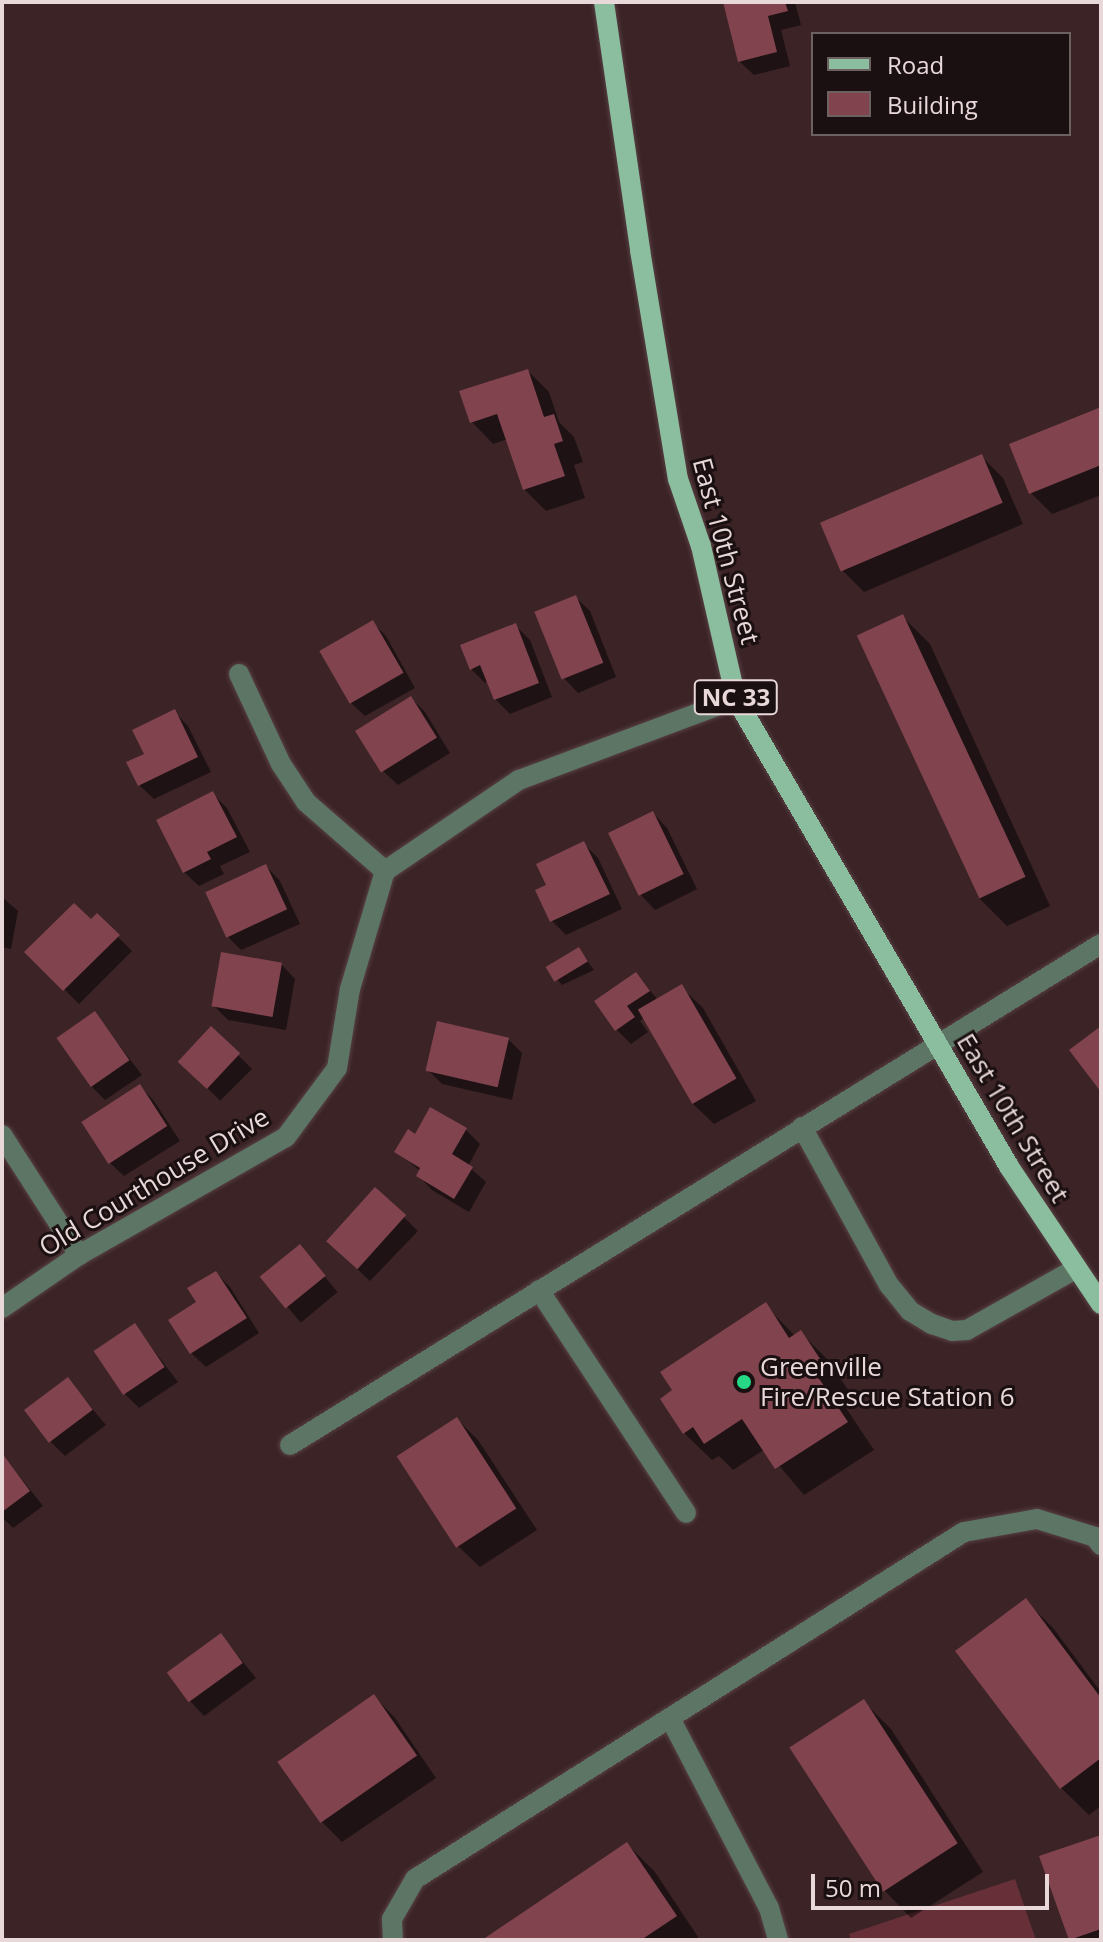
<!DOCTYPE html>
<style>
body{margin:0}
#map{position:relative;width:1103px;height:1942px;overflow:hidden;background:#3b2326;font-family:"Open Sans",sans-serif}
div>[style]{position:absolute}
.green>*{inset:0;background:#673039}
.shadow>*{inset:0;background:#0007;transform-origin:0 0}
.building>*{inset:0;background:#81444e;transform-origin:0 0}
.roads{filter:drop-shadow(0 0 2px #574043) drop-shadow(0 0 2px #574043)}
.minor>*{height:20px;margin:-10px;padding:0 10px;transform-origin:10px;border-radius:10px;background:#5c7565}
.major>*{height:20px;margin:-10px;padding:0 10px;transform-origin:10px;border-radius:10px;background:#8bbe9e}
.dots>*{width:22px;height:22px;translate:-50% -50%;box-sizing:border-box;border:4px solid #1b1011;border-radius:50%}
span{translate:-50% -50%;white-space:nowrap;text-align:center;line-height:1.15;-webkit-text-stroke:6px #1b1011;paint-order:stroke}
.shield-label span{padding:2px 6px;background:#1b1011;border:2px solid;border-radius:6px;-webkit-text-stroke-width:0}
.shield-label{font-size:24px;color:#e9d8da;font-weight:700}
.street-label{font-size:26px;color:#e9d8da}
.poi-label{font-size:26px;color:#e9d8da}
.left{translate:0 -50%;text-align:left}
.frame{position:absolute;inset:0;border:4px solid #e9d8da;pointer-events:none}
.legend{position:absolute;left:811px;top:32px;width:260px;height:104px;box-sizing:border-box;background:#1b1011;border:2px solid #6d6061;margin:0;padding:10px 14px;list-style:none;font-size:24px;color:#e9d8da}
.legend li{display:flex;align-items:center;gap:16px;height:40px}
.legend b{width:40px;border:2px solid #6d6061}
.scale{position:absolute;left:811px;top:1874px;width:238px;height:36px;box-sizing:border-box;border:4px solid #e9d8da;border-top:0;padding-left:10px;font-size:24px;line-height:28px;white-space:nowrap;color:#e9d8da;-webkit-text-stroke:6px #1b1011;paint-order:stroke}
</style>
<div id="map">
<div class="green">
<div style="clip-path:polygon(1015px 1879px,1036px 1940px,851px 1940px,849px 1934px)"></div>
</div>
<div class="shadow">
<div style="clip-path:polygon(725px 2px,795px 2px,801px 25px,781px 30px,790px 66px,754px 75px,739px 61px)"></div>
<div style="clip-path:polygon(528px 371px,549px 392px,559px 422px,574px 437px,583px 462px,574px 465px,585px 498px,546px 511px,524px 489px,508px 439px,493px 444px,472px 422px)"></div>
<div style="clip-path:polygon(1101px 409px,1101px 495px,1052px 514px,1031px 493px)"></div>
<div style="clip-path:polygon(982px 457px,1003px 478px,1023px 524px,864px 592px,843px 571px)"></div>
<div style="clip-path:polygon(575px 597px,590px 611px,616px 677px,578px 693px,564px 678px,537px 613px)"></div>
<div style="clip-path:polygon(902px 616px,930px 644px,1050px 906px,1007px 926px,979px 898px,859px 636px)"></div>
<div style="clip-path:polygon(372px 622px,386px 636px,415px 688px,365px 716px,350px 702px)"></div>
<div style="clip-path:polygon(516px 626px,530px 640px,552px 697px,510px 714px,495px 699px,489px 681px,485px 683px,471px 669px)"></div>
<div style="clip-path:polygon(411px 698px,425px 712px,450px 753px,398px 785px,383px 771px)"></div>
<div style="clip-path:polygon(174px 712px,188px 726px,211px 772px,154px 799px,139px 785px,147px 755px)"></div>
<div style="clip-path:polygon(213px 794px,227px 808px,250px 852px,220px 866px,224px 874px,199px 886px,184px 872px)"></div>
<div style="clip-path:polygon(653px 813px,667px 828px,697px 889px,655px 910px,641px 895px)"></div>
<div style="clip-path:polygon(584px 844px,598px 858px,622px 909px,566px 935px,552px 921px,549px 886px)"></div>
<div style="clip-path:polygon(266px 866px,280px 881px,300px 924px,241px 950px,227px 936px,208px 893px)"></div>
<div style="clip-path:polygon(2px 897px,18px 911px,11px 949px,2px 947px)"></div>
<div style="clip-path:polygon(97px 916px,132px 951px,79px 1004px,27px 952px)"></div>
<div style="clip-path:polygon(579px 950px,594px 970px,562px 985px,556px 978px)"></div>
<div style="clip-path:polygon(281px 964px,295px 979px,286px 1030px,228px 1020px,213px 1005px)"></div>
<div style="clip-path:polygon(636px 974px,658px 1000px,681px 987px,703px 1008px,756px 1101px,714px 1124px,692px 1103px,644px 1018px,640px 1021px,648px 1032px,631px 1044px,617px 1030px,597px 1001px)"></div>
<div style="clip-path:polygon(95px 1014px,142px 1075px,105px 1100px,91px 1086px)"></div>
<div style="left:211px;top:1028px;width:58px;height:45px;rotate:45deg"></div>
<div style="clip-path:polygon(508px 1039px,522px 1053px,512px 1100px,442px 1084px,428px 1070px)"></div>
<div style="clip-path:polygon(140px 1086px,154px 1101px,180px 1141px,124px 1176px,109px 1162px)"></div>
<div style="clip-path:polygon(431px 1110px,466px 1130px,480px 1144px,468px 1166px,486px 1182px,469px 1212px,432px 1190px,418px 1175px,420px 1171px,397px 1151px,415px 1136px)"></div>
<div style="clip-path:polygon(376px 1190px,418px 1231px,370px 1281px,341px 1254px)"></div>
<div style="left:299px;top:1246px;width:60px;height:48px;rotate:50deg"></div>
<div style="clip-path:polygon(216px 1273px,230px 1287px,259px 1333px,206px 1367px,191px 1353px,199px 1302px)"></div>
<div style="clip-path:polygon(765px 1305px,795px 1336px,801px 1333px,828px 1360px,852px 1396px,842px 1402px,874px 1450px,804px 1495px,765px 1449px,733px 1470px,719px 1456px,712px 1460px,684px 1433px)"></div>
<div style="clip-path:polygon(135px 1326px,178px 1382px,139px 1408px,125px 1394px)"></div>
<div style="clip-path:polygon(68px 1380px,106px 1425px,65px 1456px,51px 1442px)"></div>
<div style="clip-path:polygon(457px 1419px,478px 1440px,537px 1530px,480px 1567px,458px 1546px)"></div>
<div style="clip-path:polygon(2px 1454px,43px 1506px,13px 1528px,2px 1517px)"></div>
<div style="clip-path:polygon(1026px 1601px,1053px 1628px,1101px 1692px,1101px 1806px,1089px 1815px,1061px 1788px)"></div>
<div style="clip-path:polygon(221px 1635px,256px 1678px,204px 1716px,190px 1701px)"></div>
<div style="clip-path:polygon(374px 1696px,395px 1718px,436px 1778px,342px 1842px,321px 1821px,279px 1760px)"></div>
<div style="clip-path:polygon(863px 1701px,891px 1729px,983px 1872px,911px 1918px,884px 1890px,792px 1747px)"></div>
<div style="clip-path:polygon(1101px 1837px,1101px 1940px,1072px 1940px,1071px 1939px)"></div>
<div style="clip-path:polygon(627px 1844px,655px 1872px,700px 1940px,486px 1940px)"></div>
</div>
<div class="building">
<div style="clip-path:polygon(723px 2px,785px 2px,788px 11px,768px 16px,777px 52px,738px 62px)"></div>
<div style="clip-path:polygon(528px 369px,544px 417px,554px 414px,563px 441px,554px 444px,565px 476px,523px 490px,497px 414px,470px 423px,459px 391px)"></div>
<div style="clip-path:polygon(1101px 407px,1101px 465px,1029px 494px,1009px 444px)"></div>
<div style="left:982px;top:454px;width:53px;height:176px;rotate:67deg"></div>
<div style="left:576px;top:595px;width:73px;height:45px;rotate:68deg"></div>
<div style="left:903px;top:614px;width:290px;height:51px;rotate:65deg"></div>
<div style="left:373px;top:620px;width:61px;height:62px;rotate:60deg"></div>
<div style="clip-path:polygon(516px 623px,539px 683px,494px 700px,480px 665px,470px 670px,460px 645px)"></div>
<div style="left:411px;top:696px;width:49px;height:66px;rotate:58deg"></div>
<div style="clip-path:polygon(175px 709px,198px 757px,138px 786px,126px 762px,144px 754px,132px 730px)"></div>
<div style="clip-path:polygon(213px 791px,237px 837px,207px 852px,211px 859px,183px 873px,156px 820px)"></div>
<div style="left:653px;top:811px;width:70px;height:50px;rotate:64deg"></div>
<div style="clip-path:polygon(584px 841px,610px 894px,550px 922px,535px 890px,546px 885px,536px 864px)"></div>
<div style="left:266px;top:864px;width:50px;height:67px;rotate:65deg"></div>
<div style="clip-path:polygon(74px 903px,91px 919px,97px 913px,120px 935px,63px 991px,24px 952px)"></div>
<div style="left:579px;top:947px;width:17px;height:39px;rotate:59deg"></div>
<div style="left:221px;top:952px;width:62px;height:55px;rotate:10deg"></div>
<div style="clip-path:polygon(636px 972px,650px 991px,627px 1006px,635px 1017px,615px 1031px,594px 1001px)"></div>
<div style="left:682px;top:984px;width:109px;height:51px;rotate:60deg"></div>
<div style="left:95px;top:1011px;width:60px;height:47px;rotate:55deg"></div>
<div style="left:437px;top:1021px;width:74px;height:51px;rotate:13deg"></div>
<div style="left:211px;top:1026px;width:40px;height:49px;rotate:43deg"></div>
<div style="clip-path:polygon(1101px 1026px,1101px 1092px,1069px 1050px)"></div>
<div style="left:140px;top:1084px;width:50px;height:70px;rotate:57deg"></div>
<div style="clip-path:polygon(430px 1107px,467px 1128px,452px 1154px,473px 1167px,454px 1199px,416px 1176px,420px 1168px,394px 1152px,408px 1129px,415px 1134px)"></div>
<div style="left:375px;top:1187px;width:42px;height:73px;rotate:42deg"></div>
<div style="left:300px;top:1244px;width:41px;height:52px;rotate:51deg"></div>
<div style="clip-path:polygon(216px 1271px,247px 1318px,190px 1354px,168px 1320px,196px 1302px,187px 1288px)"></div>
<div style="clip-path:polygon(766px 1302px,789px 1338px,801px 1330px,826px 1368px,816px 1374px,848px 1422px,775px 1469px,742px 1419px,704px 1444px,693px 1427px,683px 1434px,660px 1399px,672px 1390px,660px 1372px)"></div>
<div style="left:135px;top:1323px;width:53px;height:50px;rotate:56deg"></div>
<div style="left:68px;top:1377px;width:41px;height:55px;rotate:53deg"></div>
<div style="left:457px;top:1417px;width:109px;height:72px;rotate:57deg"></div>
<div style="clip-path:polygon(2px 1453px,30px 1491px,2px 1512px)"></div>
<div style="clip-path:polygon(1026px 1598px,1101px 1698px,1101px 1758px,1060px 1789px,955px 1651px)"></div>
<div style="left:221px;top:1633px;width:37px;height:67px;rotate:54deg"></div>
<div style="left:374px;top:1694px;width:75px;height:118px;rotate:55deg"></div>
<div style="left:864px;top:1699px;width:172px;height:89px;rotate:57deg"></div>
<div style="clip-path:polygon(1101px 1835px,1101px 1929px,1069px 1940px,1039px 1856px)"></div>
<div style="clip-path:polygon(627px 1842px,677px 1916px,641px 1940px,482px 1940px)"></div>
</div>
<div class="roads">
<div class="minor">
<div style="left:239px;top:674px;width:99px;rotate:65deg"></div>
<div style="left:281px;top:764px;width:45px;rotate:56.7deg"></div>
<div style="left:306px;top:802px;width:105px;rotate:41.1deg"></div>
<div style="left:802px;top:1127px;width:180px;rotate:61.2deg"></div>
<div style="left:889px;top:1285px;width:33px;rotate:51deg"></div>
<div style="left:910px;top:1311px;width:26px;rotate:31deg"></div>
<div style="left:932px;top:1324px;width:21px;rotate:19deg"></div>
<div style="left:952px;top:1331px;width:15px;rotate:-4deg"></div>
<div style="left:967px;top:1330px;width:126px;rotate:-29.4deg"></div>
<div style="left:2px;top:1135px;width:143px;rotate:57.3deg"></div>
<div style="left:539px;top:1290px;width:267px;rotate:56.6deg"></div>
<div style="left:2px;top:1308px;width:93px;rotate:-34.5deg"></div>
<div style="left:79px;top:1255px;width:238px;rotate:-29.7deg"></div>
<div style="left:286px;top:1137px;width:86px;rotate:-53.5deg"></div>
<div style="left:337px;top:1068px;width:80px;rotate:-80.7deg"></div>
<div style="left:350px;top:989px;width:123px;rotate:-73.5deg"></div>
<div style="left:385px;top:871px;width:162px;rotate:-34.2deg"></div>
<div style="left:519px;top:780px;width:232px;rotate:-20.5deg"></div>
<div style="left:290px;top:1445px;width:953px;rotate:-31.71deg"></div>
<div style="left:670px;top:1718px;width:214px;rotate:62.5deg"></div>
<div style="left:769px;top:1908px;width:33px;rotate:74deg"></div>
<div style="left:393px;top:1940px;width:21px;rotate:-93deg"></div>
<div style="left:392px;top:1919px;width:46px;rotate:-60.1deg"></div>
<div style="left:415px;top:1879px;width:649px;rotate:-32.3deg"></div>
<div style="left:964px;top:1532px;width:74px;rotate:-10.1deg"></div>
<div style="left:1037px;top:1519px;width:61px;rotate:17.2deg"></div>
<div style="left:1095px;top:1537px;width:10px;rotate:53deg"></div>
</div>
<div class="major">
<div style="left:604px;top:2px;width:251px;rotate:81.7deg"></div>
<div style="left:640px;top:250px;width:232px;rotate:80.6deg"></div>
<div style="left:678px;top:479px;width:71px;rotate:71.1deg"></div>
<div style="left:701px;top:546px;width:157px;rotate:77.1deg"></div>
<div style="left:736px;top:699px;width:543px;rotate:59.71deg"></div>
<div style="left:1010px;top:1168px;width:164px;rotate:56.2deg"></div>
</div>
</div>
<div class="dots">
<div style="left:744px;top:1382px;background:#26d886"></div>
</div>
<div class="shield-label">
<span style="left:736px;top:697px">NC 33</span>
</div>
<div class="street-label">
<span style="left:726px;top:551px;rotate:75deg">East 10th Street</span>
<span style="left:1013px;top:1118px;rotate:59deg">East 10th Street</span>
<span style="left:154px;top:1182px;rotate:-31deg">Old Courthouse Drive</span>
</div>
<div class="poi-label">
<span class="left" style="left:760px;top:1382px">Greenville<br>Fire/Rescue Station 6</span>
</div>
<div class="frame"></div>
<ul class="legend">
<li><b style="height:10px;background:#8bbe9e"></b>Road</li>
<li><b style="height:22px;background:#81444e"></b>Building</li>
</ul>
<div class="scale">50 m</div>
</div>
